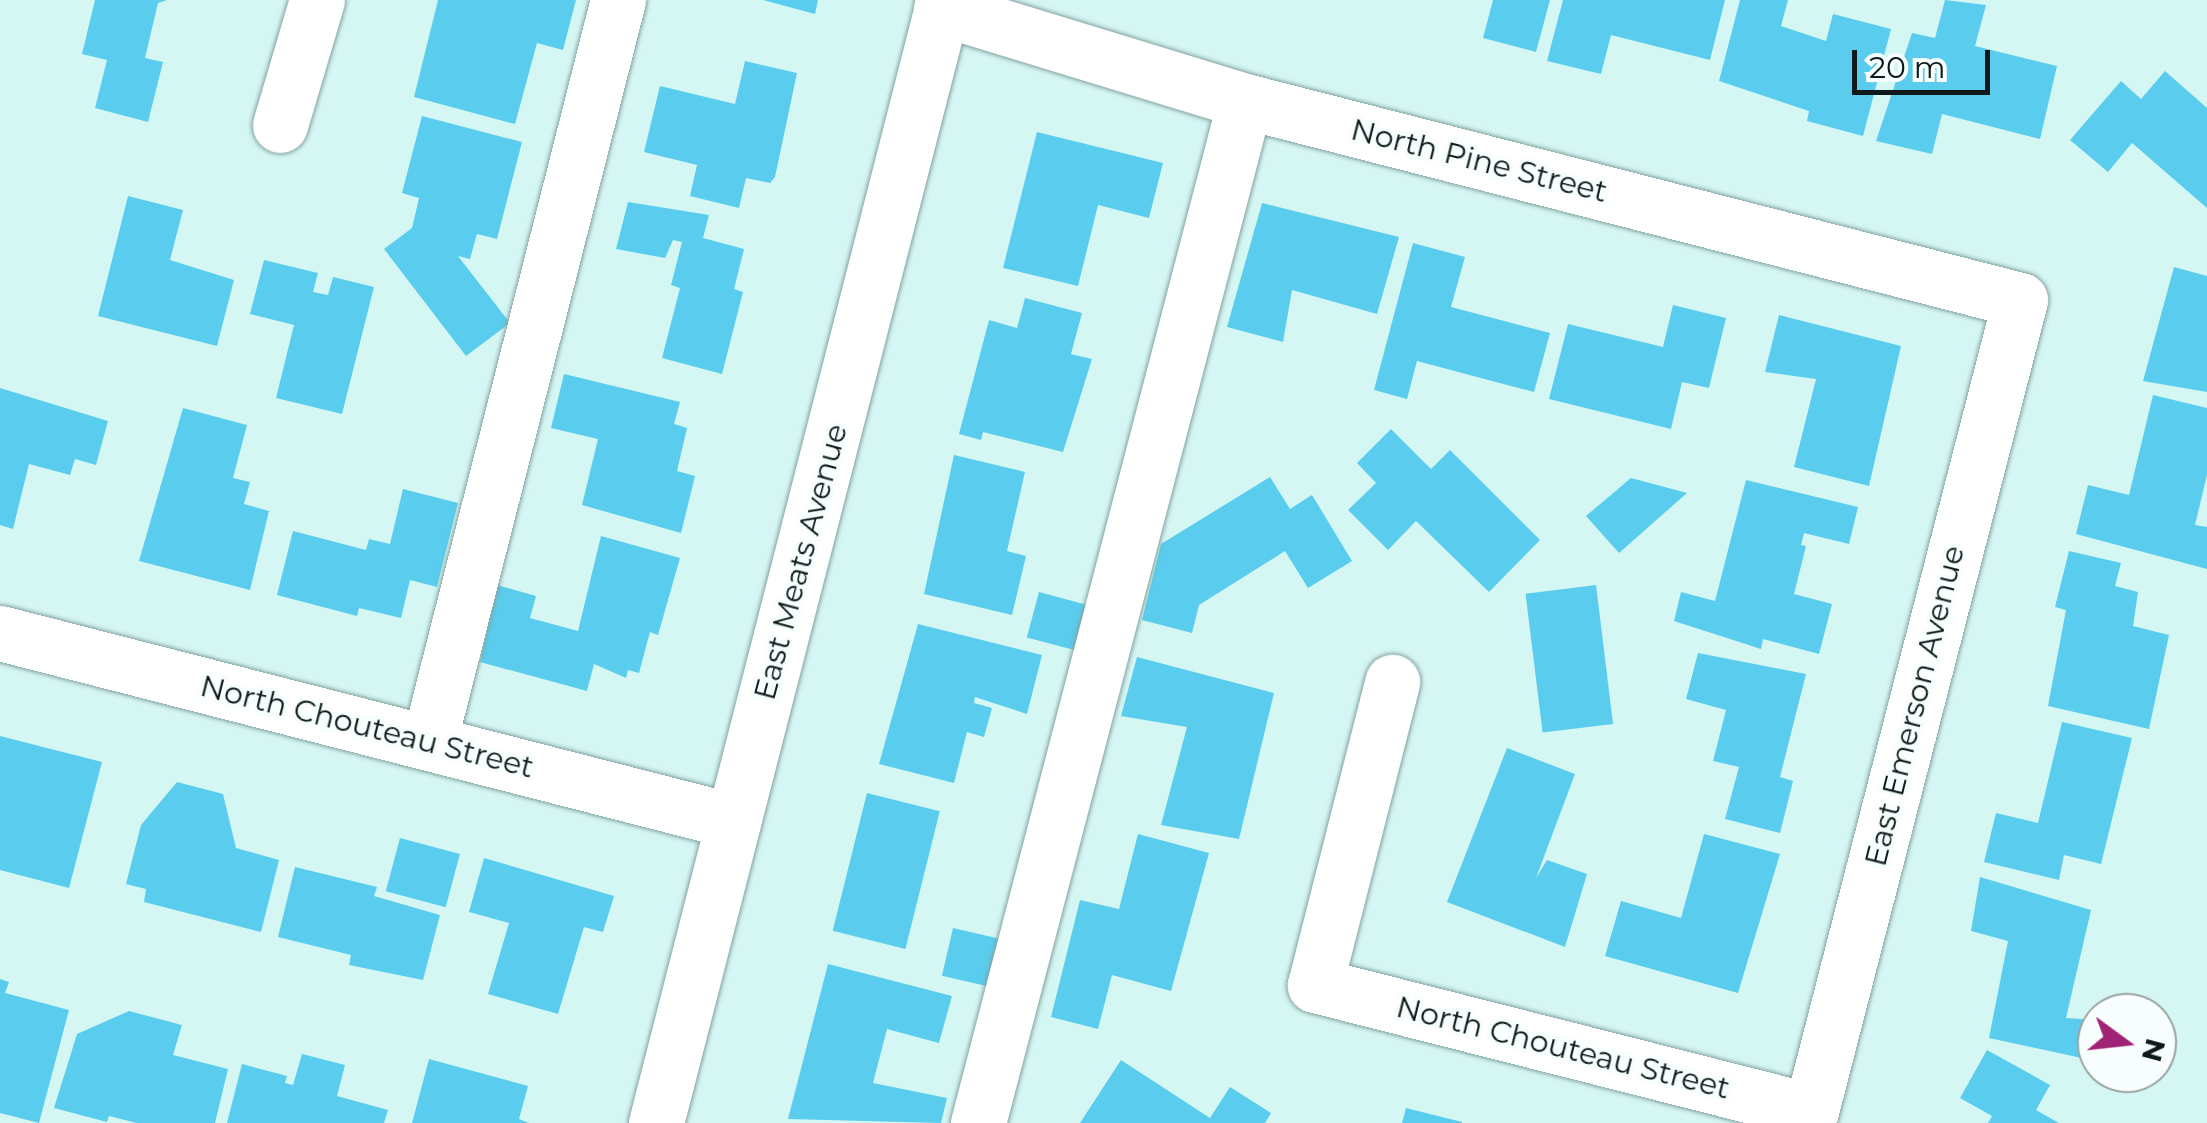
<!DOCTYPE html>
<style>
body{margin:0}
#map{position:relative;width:2207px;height:1123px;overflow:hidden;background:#d5f7f4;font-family:Montserrat,sans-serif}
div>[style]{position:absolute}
.building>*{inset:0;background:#5accee;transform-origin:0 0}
.roads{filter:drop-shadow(0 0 2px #83a2a0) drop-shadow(0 0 2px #83a2a0)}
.minor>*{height:55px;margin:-27.5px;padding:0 27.5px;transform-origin:27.5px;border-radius:27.5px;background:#fff}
span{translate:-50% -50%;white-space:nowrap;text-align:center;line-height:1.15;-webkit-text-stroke:8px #f7fefd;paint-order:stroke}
.street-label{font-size:30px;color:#0d1a19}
.north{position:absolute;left:2077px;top:993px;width:100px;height:100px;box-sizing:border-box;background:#f7fefd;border:2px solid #99a3a2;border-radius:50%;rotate:105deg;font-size:28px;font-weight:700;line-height:40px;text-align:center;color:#0d1a19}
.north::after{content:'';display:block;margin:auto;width:35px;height:45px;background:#a12376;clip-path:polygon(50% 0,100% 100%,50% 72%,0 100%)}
.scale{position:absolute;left:1852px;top:50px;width:138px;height:45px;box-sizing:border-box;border:5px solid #0d1a19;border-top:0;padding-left:12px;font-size:30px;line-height:35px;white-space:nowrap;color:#0d1a19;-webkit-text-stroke:8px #f7fefd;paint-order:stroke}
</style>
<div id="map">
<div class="building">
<div style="clip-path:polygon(95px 0,167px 0,158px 3px,145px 58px,163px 62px,148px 122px,95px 108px,107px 60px,82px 54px)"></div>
<div style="clip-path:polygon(438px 0,576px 0,563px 50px,537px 43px,515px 124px,414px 97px)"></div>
<div style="clip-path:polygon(763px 0,818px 0,815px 14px)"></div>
<div style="clip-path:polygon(1493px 0,1550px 0,1536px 52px,1483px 38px)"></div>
<div style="clip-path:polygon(1563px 0,1725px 0,1710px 60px,1611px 35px,1601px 74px,1547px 61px)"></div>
<div style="clip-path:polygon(1740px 0,1788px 0,1781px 26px,1826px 41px,1833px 14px,1891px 29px,1863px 136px,1807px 121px,1809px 111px,1719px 81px)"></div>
<div style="clip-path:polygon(1945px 0,1986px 5px,1975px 46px,2057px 66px,2040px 139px,1942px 114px,1932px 154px,1876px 141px,1912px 33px,1935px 38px)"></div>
<div style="clip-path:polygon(745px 61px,797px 73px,775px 177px,770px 183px,746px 178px,739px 208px,690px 196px,697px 165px,644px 152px,660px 86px,735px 104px)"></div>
<div style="clip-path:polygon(2165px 71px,2207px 108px,2207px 208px,2132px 143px,2108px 172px,2070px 140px,2121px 81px,2141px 99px)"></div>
<div style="clip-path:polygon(422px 116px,522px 142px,497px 239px,477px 234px,470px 259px,458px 256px,510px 323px,466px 356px,384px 249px,412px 228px,419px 198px,402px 193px)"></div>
<div style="clip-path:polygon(1037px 132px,1163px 163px,1149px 218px,1098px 205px,1078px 286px,1003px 268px)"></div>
<div style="clip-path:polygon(128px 196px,183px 210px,170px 260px,234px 280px,217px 346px,98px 316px)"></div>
<div style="clip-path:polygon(628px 202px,709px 215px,703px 238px,744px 249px,734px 289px,743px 292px,722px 374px,662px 358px,680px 288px,671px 285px,682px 242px,673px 240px,665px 258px,616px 249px)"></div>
<div style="clip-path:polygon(1262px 203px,1399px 237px,1377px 314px,1292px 290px,1283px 342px,1227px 327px)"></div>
<div style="clip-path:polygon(1413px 243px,1465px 257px,1451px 307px,1550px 333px,1534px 392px,1417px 361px,1407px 399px,1374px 390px)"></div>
<div style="clip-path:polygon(264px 260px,318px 273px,313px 292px,328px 295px,333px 277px,374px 287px,342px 414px,276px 398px,294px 325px,250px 314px)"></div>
<div style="clip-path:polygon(2174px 267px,2207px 276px,2207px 392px,2143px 381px)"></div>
<div style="clip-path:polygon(1025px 298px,1082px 313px,1071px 354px,1092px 359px,1063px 452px,983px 432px,981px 440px,959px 434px,989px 320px,1017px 328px)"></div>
<div style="clip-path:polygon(1673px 305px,1726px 318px,1709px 388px,1682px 382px,1671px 429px,1549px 399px,1568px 324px,1663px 347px)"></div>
<div style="clip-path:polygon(1779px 315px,1901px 346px,1869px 486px,1794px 467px,1816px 379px,1765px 372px)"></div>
<div style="clip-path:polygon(564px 374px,680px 402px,674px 424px,687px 428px,677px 471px,695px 476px,681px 533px,582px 505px,598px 439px,551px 428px)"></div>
<div style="clip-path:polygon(0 388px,108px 421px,96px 465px,75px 459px,70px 475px,29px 464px,13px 529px,0 525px)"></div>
<div style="clip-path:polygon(2153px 395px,2207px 408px,2207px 475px,2195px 525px,2207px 527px,2207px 569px,2076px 534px,2088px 485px,2129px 495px)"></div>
<div style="clip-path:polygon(183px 408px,247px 425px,233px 478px,250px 482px,244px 504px,269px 511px,250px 590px,139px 561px)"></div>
<div style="clip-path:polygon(1391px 429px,1431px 469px,1450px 450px,1540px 540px,1489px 592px,1416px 521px,1388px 550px,1348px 510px,1376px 483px,1357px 463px)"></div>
<div style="clip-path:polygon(954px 455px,1025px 472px,1007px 551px,1026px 556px,1012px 615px,924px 594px)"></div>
<div style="clip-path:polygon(1270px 477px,1290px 509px,1312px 495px,1352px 561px,1308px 588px,1285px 551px,1199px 605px,1192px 633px,1142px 620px,1161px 544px)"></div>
<div style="clip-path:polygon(1631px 478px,1687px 493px,1619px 553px,1586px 516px)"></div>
<div style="clip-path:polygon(1746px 480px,1858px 507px,1849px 544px,1804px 533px,1801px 545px,1806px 546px,1794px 594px,1832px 604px,1819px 654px,1763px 639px,1761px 649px,1674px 621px,1681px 592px,1715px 601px)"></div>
<div style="clip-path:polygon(403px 489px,458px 503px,437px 587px,410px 580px,401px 618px,359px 608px,357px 616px,277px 595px,293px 531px,366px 550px,369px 539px,390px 544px)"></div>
<div style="clip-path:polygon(601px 536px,680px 558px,658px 635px,650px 632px,639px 673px,628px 670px,626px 678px,594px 664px,587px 691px,480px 662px,497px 585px,536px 596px,530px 618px,578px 631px)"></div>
<div style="clip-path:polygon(2069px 551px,2121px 563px,2115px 586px,2138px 592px,2133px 626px,2169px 635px,2149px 729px,2048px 706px,2066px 610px,2055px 607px)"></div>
<div style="left:1596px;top:585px;width:140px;height:71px;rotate:83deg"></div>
<div style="left:1039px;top:592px;width:51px;height:47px;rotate:15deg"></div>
<div style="clip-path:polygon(918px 624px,1042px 655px,1027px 714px,975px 697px,974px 703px,992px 708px,984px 737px,967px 732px,954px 783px,879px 764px)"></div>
<div style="clip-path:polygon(1698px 653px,1806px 674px,1780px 777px,1793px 781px,1780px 833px,1725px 819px,1739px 767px,1713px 761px,1726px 710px,1686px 699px)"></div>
<div style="clip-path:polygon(1137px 657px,1274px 693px,1239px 839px,1161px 825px,1187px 727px,1121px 716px)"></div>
<div style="clip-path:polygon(2062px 722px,2132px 738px,2101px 864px,2064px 855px,2059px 880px,1984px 862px,1996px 813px,2038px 823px)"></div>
<div style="clip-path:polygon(0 736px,102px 762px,69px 888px,0 870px)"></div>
<div style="clip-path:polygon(1507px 748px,1575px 774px,1536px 878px,1547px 860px,1587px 874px,1565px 947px,1447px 902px)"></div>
<div style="clip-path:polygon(177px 782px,223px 794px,236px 848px,279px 860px,261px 932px,144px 902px,146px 889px,126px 884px,141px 825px)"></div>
<div style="left:867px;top:793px;width:75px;height:142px;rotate:14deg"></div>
<div style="clip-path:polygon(1138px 834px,1209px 853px,1171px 991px,1112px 975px,1098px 1029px,1051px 1017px,1080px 900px,1119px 909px)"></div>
<div style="clip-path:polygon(1704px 834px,1780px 854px,1738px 993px,1605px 956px,1621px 901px,1681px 918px)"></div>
<div style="left:400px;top:838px;width:62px;height:55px;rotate:15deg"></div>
<div style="clip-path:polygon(484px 858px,614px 896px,603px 932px,584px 927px,558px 1014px,488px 994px,509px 923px,469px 912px)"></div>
<div style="clip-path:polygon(295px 867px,377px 887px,374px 896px,440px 915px,423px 980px,349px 965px,351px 955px,278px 937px)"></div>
<div style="clip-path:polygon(1980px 877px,2091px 910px,2066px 1018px,2097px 1020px,2091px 1060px,1989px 1038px,2008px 941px,1971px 931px)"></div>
<div style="left:953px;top:928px;width:51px;height:49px;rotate:13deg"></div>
<div style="clip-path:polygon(828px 964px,952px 996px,939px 1043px,887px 1029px,873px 1083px,947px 1098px,941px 1123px,788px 1119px)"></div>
<div style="clip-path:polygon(0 979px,9px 982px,5px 993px,69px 1010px,39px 1123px,0 1113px)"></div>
<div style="clip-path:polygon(129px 1011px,182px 1025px,173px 1055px,228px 1069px,215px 1123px,137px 1123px,109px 1116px,107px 1122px,54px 1108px,77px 1034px)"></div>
<div style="clip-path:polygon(1987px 1050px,2050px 1085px,2036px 1110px,2059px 1123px,1988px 1123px,1992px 1116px,1960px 1098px)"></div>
<div style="clip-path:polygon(302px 1054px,345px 1065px,337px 1096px,388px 1110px,384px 1123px,227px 1123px,242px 1064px,287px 1076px,285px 1083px,293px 1085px)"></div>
<div style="clip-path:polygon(429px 1059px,528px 1086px,519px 1119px,529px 1123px,412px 1123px)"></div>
<div style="clip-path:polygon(1121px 1060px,1210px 1118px,1230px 1087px,1271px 1113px,1265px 1123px,1080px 1123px)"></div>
<div style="clip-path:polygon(1406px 1108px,1462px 1122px,1462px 1123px,1402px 1123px)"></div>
</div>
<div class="roads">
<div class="minor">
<div style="left:941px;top:8px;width:318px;rotate:17deg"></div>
<div style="left:1245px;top:101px;width:800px;rotate:14.4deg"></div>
<div style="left:2020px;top:300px;width:837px;rotate:104.45deg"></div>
<div style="left:1811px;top:1111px;width:512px;rotate:-165.75deg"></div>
<div style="left:1315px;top:985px;width:313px;rotate:-75.7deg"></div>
<div style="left:280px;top:125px;width:130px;rotate:-73.5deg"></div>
<div style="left:0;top:633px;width:757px;rotate:14.39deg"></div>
<div style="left:429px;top:742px;width:766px;rotate:-75.71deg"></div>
<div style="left:656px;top:1123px;width:1159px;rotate:-75.62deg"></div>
<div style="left:978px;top:1123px;width:1056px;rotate:-75.36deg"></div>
</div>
</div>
<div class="street-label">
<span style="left:1479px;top:161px;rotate:14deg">North Pine Street</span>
<span style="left:801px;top:562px;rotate:-75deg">East Meats Avenue</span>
<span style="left:1915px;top:706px;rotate:-76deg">East Emerson Avenue</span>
<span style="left:367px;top:727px;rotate:14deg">North Chouteau Street</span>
<span style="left:1563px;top:1048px;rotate:14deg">North Chouteau Street</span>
</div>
<div class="north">N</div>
<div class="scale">20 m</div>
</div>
